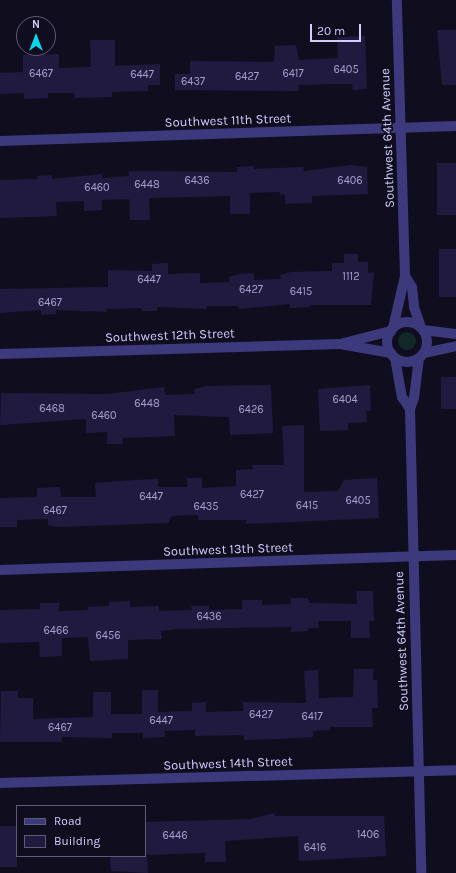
<!DOCTYPE html>
<style>
body{margin:0}
#map{position:relative;width:456px;height:873px;overflow:hidden;background:#100d1f;font-family:Karla,sans-serif}
div>[style]{position:absolute}
.green>*{inset:0;background:#102827}
.round{border-radius:50%}
.building>*{inset:0;background:#211a3f;transform-origin:0 0}
.minor>*{height:10px;margin:-5px;padding:0 5px;transform-origin:5px;border-radius:5px;background:#3c3a7c}
.minor>.ring{margin:-5px;padding:0;box-sizing:content-box;background:none;border:10px solid #3c3a7c;border-radius:50%}
span{translate:-50% -50%;white-space:nowrap;text-align:center;line-height:1.15;-webkit-text-stroke:3.5px #100d1f;paint-order:stroke}
.number-label{font-size:11px;color:#a6a0ce}
.number-label span{-webkit-text-stroke-width:0}
.street-label{font-size:13px;color:#d2cdfd}
.legend{position:absolute;left:16px;top:805px;width:130px;height:52px;box-sizing:border-box;background:#100d1f;border:1px solid #5e5a78;margin:0;padding:5px 7px;list-style:none;font-size:12px;color:#d2cdfd}
.legend li{display:flex;align-items:center;gap:8px;height:20px}
.legend b{width:20px;border:1px solid #5e5a78}
.north{position:absolute;left:16px;top:16px;width:40px;height:40px;box-sizing:border-box;background:#100d1f;border:1px solid #5e5a78;border-radius:50%;rotate:0deg;font-size:11px;font-weight:700;line-height:16px;text-align:center;color:#d2cdfd}
.north::after{content:'';display:block;margin:auto;width:14px;height:18px;background:#09d6ec;clip-path:polygon(50% 0,100% 100%,50% 72%,0 100%)}
.scale{position:absolute;left:310px;top:24px;width:51px;height:18px;box-sizing:border-box;border:2px solid #d2cdfd;border-top:0;padding-left:5px;font-size:12px;line-height:14px;white-space:nowrap;color:#d2cdfd;-webkit-text-stroke:3px #100d1f;paint-order:stroke}
</style>
<div id="map">
<div class="green">
<div class="round" style="left:398px;top:332px;width:18px;height:18px"></div>
</div>
<div class="building">
<div style="clip-path:polygon(437px 30px,456px 30px,456px 85px,442px 85px)"></div>
<div style="clip-path:polygon(365px 36px,367px 89px,353px 90px,352px 84px,331px 84px,299px 85px,299px 91px,175px 90px,175px 74px,190px 74px,190px 61px,274px 62px,275px 46px,296px 45px,299px 60px,338px 58px,337px 37px)"></div>
<div style="clip-path:polygon(90px 40px,115px 40px,115px 66px,160px 64px,160px 85px,148px 85px,148px 91px,112px 92px,112px 97px,75px 98px,74px 93px,48px 93px,48px 98px,24px 99px,24px 93px,0 94px,0 73px,23px 72px,23px 55px,59px 54px,59px 68px,91px 67px)"></div>
<div style="left:437px;top:163px;width:19px;height:52px"></div>
<div style="clip-path:polygon(351px 165px,367px 167px,368px 194px,312px 196px,312px 203px,285px 204px,285px 194px,280px 195px,280px 192px,250px 193px,250px 214px,230px 214px,230px 196px,149px 198px,150px 220px,130px 220px,129px 199px,102px 200px,102px 210px,84px 211px,84px 201px,56px 202px,57px 216px,0 218px,0 180px,37px 179px,37px 176px,52px 175px,52px 179px,102px 174px,102px 178px,129px 176px,129px 171px,237px 172px,237px 167px,254px 166px,254px 169px,303px 167px,304px 171px)"></div>
<div style="left:439px;top:249px;width:17px;height:48px"></div>
<div style="clip-path:polygon(344px 254px,358px 254px,358px 262px,368px 262px,368px 273px,374px 272px,371px 305px,310px 305px,310px 307px,290px 308px,290px 304px,239px 309px,238px 306px,207px 306px,207px 309px,157px 307px,157px 311px,142px 311px,141px 308px,107px 309px,107px 312px,56px 310px,56px 314px,41px 315px,41px 310px,0 313px,0 289px,108px 287px,108px 270px,152px 271px,152px 264px,168px 263px,168px 274px,200px 273px,200px 283px,229px 282px,229px 277px,239px 274px,254px 273px,254px 280px,281px 279px,280px 275px,291px 272px,332px 271px,332px 263px,344px 263px)"></div>
<div style="left:456px;top:377px;width:32px;height:15px;rotate:90deg"></div>
<div style="clip-path:polygon(271px 385px,273px 433px,230px 435px,229px 417px,174px 415px,175px 436px,123px 438px,123px 444px,107px 444px,107px 432px,86px 433px,86px 419px,0 425px,1px 393px,107px 394px,164px 387px,165px 395px,195px 394px,194px 389px,207px 386px)"></div>
<div style="clip-path:polygon(370px 385px,371px 411px,366px 411px,367px 422px,348px 423px,348px 430px,320px 431px,318px 389px)"></div>
<div style="clip-path:polygon(304px 425px,304px 492px,338px 491px,344px 480px,377px 478px,379px 518px,246px 524px,246px 520px,198px 520px,198px 515px,172px 516px,168px 523px,56px 527px,48px 525px,48px 519px,17px 520px,17px 527px,0 527px,0 498px,37px 497px,37px 488px,60px 487px,61px 497px,96px 497px,95px 483px,135px 480px,158px 479px,158px 487px,187px 487px,187px 478px,202px 478px,202px 488px,236px 486px,236px 470px,253px 469px,252px 465px,284px 465px,282px 426px)"></div>
<div style="clip-path:polygon(356px 591px,373px 591px,374px 621px,369px 621px,370px 638px,351px 638px,351px 621px,318px 621px,319px 628px,308px 628px,308px 631px,291px 632px,291px 627px,178px 629px,161px 631px,162px 639px,128px 640px,128px 659px,90px 661px,88px 637px,62px 638px,62px 656px,40px 657px,39px 642px,0 643px,0 610px,40px 609px,40px 603px,59px 603px,59px 611px,88px 610px,87px 607px,109px 606px,109px 602px,130px 601px,130px 607px,159px 606px,159px 611px,192px 610px,191px 606px,209px 606px,209px 610px,242px 609px,242px 600px,262px 600px,262px 605px,291px 604px,291px 598px,308px 598px,309px 603px,357px 604px)"></div>
<div style="clip-path:polygon(354px 669px,373px 669px,373px 680px,377px 680px,378px 708px,372px 708px,373px 727px,330px 727px,330px 730px,313px 731px,313px 737px,279px 739px,244px 740px,244px 736px,239px 735px,195px 736px,195px 730px,165px 731px,165px 737px,143px 738px,143px 733px,112px 733px,112px 738px,62px 737px,62px 742px,0 742px,1px 691px,18px 691px,18px 698px,33px 698px,33px 719px,93px 717px,93px 692px,111px 692px,111px 714px,142px 714px,142px 690px,158px 690px,158px 712px,192px 711px,192px 703px,206px 702px,206px 712px,243px 711px,243px 702px,306px 703px,304px 671px,318px 670px,319px 698px,353px 697px)"></div>
<div style="clip-path:polygon(275px 813px,275px 816px,384px 816px,386px 856px,299px 861px,298px 836px,225px 841px,226px 862px,205px 862px,205px 853px,145px 855px,145px 822px,251px 819px)"></div>
<div style="left:0;top:826px;width:17px;height:41px"></div>
<div style="clip-path:polygon(110px 856px,147px 856px,148px 873px,111px 871px)"></div>
</div>
<div class="minor">
<div style="left:0;top:141px;width:456px;rotate:-1.9deg"></div>
<div style="left:405px;top:276px;width:13px;rotate:58deg"></div>
<div style="left:412px;top:287px;width:20px;rotate:84deg"></div>
<div style="left:414px;top:307px;width:21px;rotate:71deg"></div>
<div class="ring" style="left:387px;top:322px;width:30px;height:30px"></div>
<div style="left:393px;top:328px;width:53px;rotate:-77deg"></div>
<div style="left:405px;top:276px;width:276px;rotate:-91.7deg"></div>
<div style="left:423px;top:330px;width:33px;rotate:7deg"></div>
<div style="left:340px;top:344px;width:52px;rotate:10deg"></div>
<div style="left:424px;top:353px;width:33px;rotate:-12deg"></div>
<div style="left:0;top:354px;width:340px;rotate:-1.7deg"></div>
<div style="left:340px;top:344px;width:53px;rotate:-14.3deg"></div>
<div style="left:395px;top:358px;width:40px;rotate:80deg"></div>
<div style="left:402px;top:397px;width:14px;rotate:56deg"></div>
<div style="left:419px;top:358px;width:40px;rotate:97.1deg"></div>
<div style="left:414px;top:398px;width:12px;rotate:110deg"></div>
<div style="left:410px;top:409px;width:464px;rotate:88.6deg"></div>
<div style="left:0;top:570px;width:456px;rotate:-1.9deg"></div>
<div style="left:0;top:783px;width:456px;rotate:-1.6deg"></div>
</div>
<div class="number-label">
<span style="left:346px;top:70px">6405</span>
<span style="left:41px;top:74px">6467</span>
<span style="left:293px;top:74px">6417</span>
<span style="left:142px;top:75px">6447</span>
<span style="left:247px;top:77px">6427</span>
<span style="left:193px;top:82px">6437</span>
<span style="left:197px;top:181px">6436</span>
<span style="left:350px;top:181px">6406</span>
<span style="left:147px;top:185px">6448</span>
<span style="left:97px;top:188px">6460</span>
<span style="left:351px;top:277px">1112</span>
<span style="left:149px;top:280px">6447</span>
<span style="left:251px;top:290px">6427</span>
<span style="left:301px;top:292px">6415</span>
<span style="left:50px;top:303px">6467</span>
<span style="left:345px;top:400px">6404</span>
<span style="left:147px;top:404px">6448</span>
<span style="left:52px;top:409px">6468</span>
<span style="left:251px;top:410px">6426</span>
<span style="left:104px;top:416px">6460</span>
<span style="left:252px;top:495px">6427</span>
<span style="left:151px;top:497px">6447</span>
<span style="left:358px;top:501px">6405</span>
<span style="left:307px;top:506px">6415</span>
<span style="left:206px;top:507px">6435</span>
<span style="left:55px;top:511px">6467</span>
<span style="left:209px;top:617px">6436</span>
<span style="left:56px;top:631px">6466</span>
<span style="left:108px;top:636px">6456</span>
<span style="left:261px;top:715px">6427</span>
<span style="left:312px;top:717px">6417</span>
<span style="left:161px;top:721px">6447</span>
<span style="left:60px;top:728px">6467</span>
<span style="left:368px;top:835px">1406</span>
<span style="left:175px;top:836px">6446</span>
<span style="left:315px;top:848px">6416</span>
</div>
<div class="street-label">
<span style="left:228px;top:121px;rotate:-2deg">Southwest 11th Street</span>
<span style="left:388px;top:138px;rotate:-92deg">Southwest 64th Avenue</span>
<span style="left:170px;top:336px;rotate:-2deg">Southwest 12th Street</span>
<span style="left:228px;top:550px;rotate:-2deg">Southwest 13th Street</span>
<span style="left:402px;top:641px;rotate:-92deg">Southwest 64th Avenue</span>
<span style="left:228px;top:764px;rotate:-2deg">Southwest 14th Street</span>
</div>
<ul class="legend">
<li><b style="height:5px;background:#3c3a7c"></b>Road</li>
<li><b style="height:11px;background:#211a3f"></b>Building</li>
</ul>
<div class="north">N</div>
<div class="scale">20 m</div>
</div>
